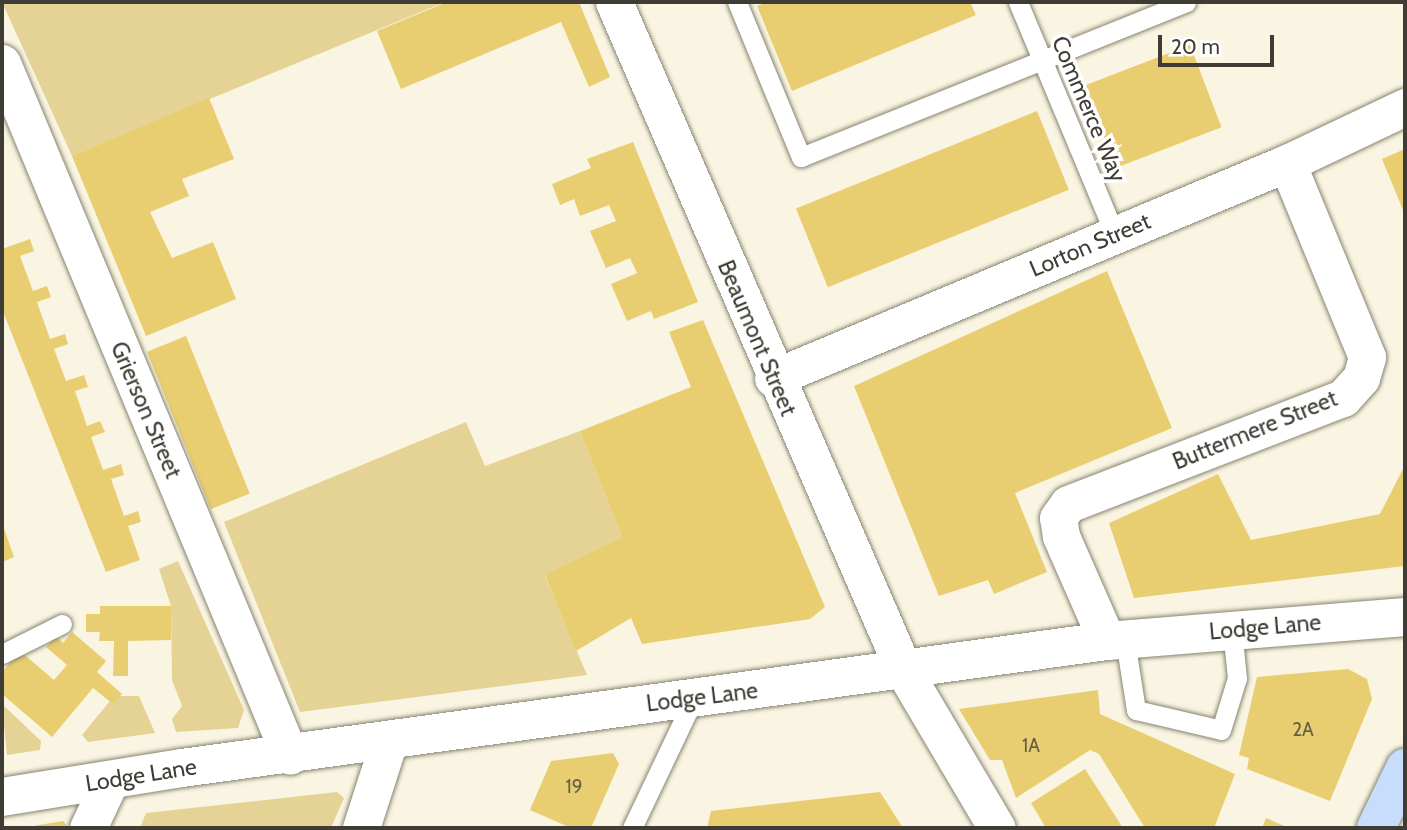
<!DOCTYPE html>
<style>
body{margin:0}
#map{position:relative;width:1407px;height:830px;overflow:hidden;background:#faf5e2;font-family:Cabin,sans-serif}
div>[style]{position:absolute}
.green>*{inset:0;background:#e4d395}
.building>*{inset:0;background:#e8ce70;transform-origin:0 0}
.roads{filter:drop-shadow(0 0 2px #878371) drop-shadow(0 0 2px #878371)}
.service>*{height:19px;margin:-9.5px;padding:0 9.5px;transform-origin:9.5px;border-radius:9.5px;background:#fff}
.minor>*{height:37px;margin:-18.5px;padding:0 18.5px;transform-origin:18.5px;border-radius:18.5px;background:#fff}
.secondary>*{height:38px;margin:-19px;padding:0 19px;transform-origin:19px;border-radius:19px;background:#fff}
.trunk>*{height:38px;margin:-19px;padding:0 19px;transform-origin:19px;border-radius:19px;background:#c6defc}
span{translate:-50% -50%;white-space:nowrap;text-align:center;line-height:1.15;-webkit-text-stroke:7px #fff;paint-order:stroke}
.number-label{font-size:19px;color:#686044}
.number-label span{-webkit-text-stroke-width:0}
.street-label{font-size:23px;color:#3e3c35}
.frame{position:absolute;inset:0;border:4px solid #3e3c35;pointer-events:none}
.scale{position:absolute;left:1158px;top:35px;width:116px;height:32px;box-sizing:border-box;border:4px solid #3e3c35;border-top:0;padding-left:9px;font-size:21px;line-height:24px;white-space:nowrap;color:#3e3c35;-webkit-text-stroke:5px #fff;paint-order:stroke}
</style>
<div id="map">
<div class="green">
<div style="clip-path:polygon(2px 2px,445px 2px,72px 156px)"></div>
<div style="clip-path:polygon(466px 422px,485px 466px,580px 431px,622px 537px,545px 576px,587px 675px,300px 712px,224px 522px)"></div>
<div style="clip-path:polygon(178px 561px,244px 710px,238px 728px,176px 732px,172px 719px,182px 706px,172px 680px,171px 606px,159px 569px)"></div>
<div style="clip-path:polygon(114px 696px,139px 696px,155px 733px,88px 742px,82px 735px)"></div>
<div style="clip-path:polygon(2px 704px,41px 741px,40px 750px,7px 755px)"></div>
<div style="clip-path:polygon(337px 792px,344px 798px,331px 828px,140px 828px,146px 813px)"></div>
</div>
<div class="building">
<div style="clip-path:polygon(447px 2px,579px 2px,610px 77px,589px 87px,561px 22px,401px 89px,377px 31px)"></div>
<div style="clip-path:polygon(768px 2px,970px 2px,976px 15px,792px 91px,757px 6px)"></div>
<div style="left:1190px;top:45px;width:88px;height:113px;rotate:69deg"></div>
<div style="clip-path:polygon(209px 98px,234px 159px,182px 179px,189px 196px,150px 212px,172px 258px,213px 242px,236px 299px,146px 336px,72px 156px)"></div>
<div style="left:1037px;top:111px;width:85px;height:260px;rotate:68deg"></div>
<div style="clip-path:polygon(633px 142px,698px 302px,654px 319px,651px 311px,627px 321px,611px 284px,637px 273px,630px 258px,606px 268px,590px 231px,616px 221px,609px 205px,580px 216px,574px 199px,560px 205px,552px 184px,591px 168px,587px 159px)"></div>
<div style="clip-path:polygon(1405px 149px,1405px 215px,1382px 159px)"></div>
<div style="clip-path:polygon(30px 239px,34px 251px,20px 256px,33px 291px,47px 286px,51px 297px,37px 302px,50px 339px,65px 334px,68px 344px,54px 349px,66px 381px,84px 375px,88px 387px,75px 391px,87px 426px,100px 421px,105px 432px,91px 437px,103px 470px,121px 464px,124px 475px,111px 479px,124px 516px,138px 511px,141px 522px,128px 526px,140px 560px,106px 572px,2px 309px,2px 249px)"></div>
<div style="clip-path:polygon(1107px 271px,1172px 428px,1015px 493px,1047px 572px,994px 594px,988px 580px,939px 596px,854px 386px)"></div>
<div style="clip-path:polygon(703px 320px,825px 607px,810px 619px,642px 644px,631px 618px,576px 651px,545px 575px,622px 537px,580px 431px,691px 387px,669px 332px)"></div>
<div style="left:186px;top:336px;width:170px;height:42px;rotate:68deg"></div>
<div style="clip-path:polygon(1405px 465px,1405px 566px,1134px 598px,1109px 523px,1218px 474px,1251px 540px,1380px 514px)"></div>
<div style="clip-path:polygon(2px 523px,14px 557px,2px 562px)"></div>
<div style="clip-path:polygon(100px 606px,171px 606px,171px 640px,128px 641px,128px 676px,113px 676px,114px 641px,99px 641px,100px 632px,86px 632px,86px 614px,100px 614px)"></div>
<div style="clip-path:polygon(72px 632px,106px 661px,97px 672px,122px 694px,113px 704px,93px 688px,52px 737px,2px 694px,2px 672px,20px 651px,54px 680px,67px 665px,46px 647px,56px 636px,63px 643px)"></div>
<div style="clip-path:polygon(1348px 669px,1367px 679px,1372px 699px,1330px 801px,1247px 769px,1249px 758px,1239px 755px,1257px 677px)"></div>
<div style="clip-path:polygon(1098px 690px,1100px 714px,1235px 774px,1214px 828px,1145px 828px,1099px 754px,1090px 750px,1016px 798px,1002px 760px,990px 760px,959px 709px)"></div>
<div style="clip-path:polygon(613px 753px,619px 764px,591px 828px,571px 828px,530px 810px,551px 761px)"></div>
<div style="clip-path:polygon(1085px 769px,1123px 828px,1046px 828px,1031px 803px)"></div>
<div style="clip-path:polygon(880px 792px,903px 828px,707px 828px,711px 811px)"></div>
<div style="clip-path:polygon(1266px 818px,1289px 828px,1262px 828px)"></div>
<div style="clip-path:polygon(63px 821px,69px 828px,27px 828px,27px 827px)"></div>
</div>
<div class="roads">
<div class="service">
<div style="left:737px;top:2px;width:168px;rotate:67.6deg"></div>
<div style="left:801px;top:157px;width:415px;rotate:-21.9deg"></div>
<div style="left:1018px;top:2px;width:252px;rotate:67.4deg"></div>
<div style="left:1125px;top:640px;width:71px;rotate:81.1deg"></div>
<div style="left:1136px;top:710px;width:87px;rotate:13.2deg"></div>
<div style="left:1221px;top:730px;width:54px;rotate:-72.9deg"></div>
<div style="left:1237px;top:678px;width:48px;rotate:-95.9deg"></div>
<div style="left:2px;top:654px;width:67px;rotate:-26.6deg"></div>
<div style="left:632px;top:828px;width:144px;rotate:-64.5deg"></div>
</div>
<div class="minor">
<div style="left:614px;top:2px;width:729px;rotate:66.56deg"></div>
<div style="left:904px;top:671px;width:182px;rotate:59.4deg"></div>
<div style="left:2px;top:63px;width:750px;rotate:67.43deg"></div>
<div style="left:773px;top:378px;width:557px;rotate:-22.7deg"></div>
<div style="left:1287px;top:163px;width:131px;rotate:-25.4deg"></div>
<div style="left:1107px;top:641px;width:115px;rotate:-113.7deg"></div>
<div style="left:1061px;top:536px;width:18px;rotate:-99deg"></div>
<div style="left:1058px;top:518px;width:17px;rotate:-54deg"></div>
<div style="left:1068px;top:504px;width:295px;rotate:-21.1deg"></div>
<div style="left:1343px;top:398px;width:27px;rotate:-48deg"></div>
<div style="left:1361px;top:378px;width:22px;rotate:-74deg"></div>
<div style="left:1367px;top:357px;width:210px;rotate:-112.4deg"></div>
<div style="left:88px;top:828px;width:54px;rotate:-64.9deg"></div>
<div style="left:361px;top:828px;width:91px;rotate:-72.2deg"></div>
</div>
<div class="secondary">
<div style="left:2px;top:797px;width:182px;rotate:-9.2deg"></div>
<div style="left:182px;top:768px;width:934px;rotate:-7.82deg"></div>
<div style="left:1107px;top:641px;width:299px;rotate:-4.6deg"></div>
</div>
<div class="trunk">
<div style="left:1376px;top:828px;width:67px;rotate:-64.2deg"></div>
</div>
</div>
<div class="number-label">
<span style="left:1303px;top:730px">2A</span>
<span style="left:1031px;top:746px">1A</span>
<span style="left:574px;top:787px">19</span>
</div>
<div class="street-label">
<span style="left:1089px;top:109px;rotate:67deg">Commerce Way</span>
<span style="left:1090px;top:245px;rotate:-23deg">Lorton Street</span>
<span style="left:757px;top:338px;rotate:67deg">Beaumont Street</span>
<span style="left:146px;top:410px;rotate:67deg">Grierson Street</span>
<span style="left:1255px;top:430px;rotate:-22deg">Buttermere Street</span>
<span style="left:1265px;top:627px;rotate:-5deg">Lodge Lane</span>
<span style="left:702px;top:697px;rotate:-7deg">Lodge Lane</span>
<span style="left:141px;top:775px;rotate:-9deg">Lodge Lane</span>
</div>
<div class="frame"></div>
<div class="scale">20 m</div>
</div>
